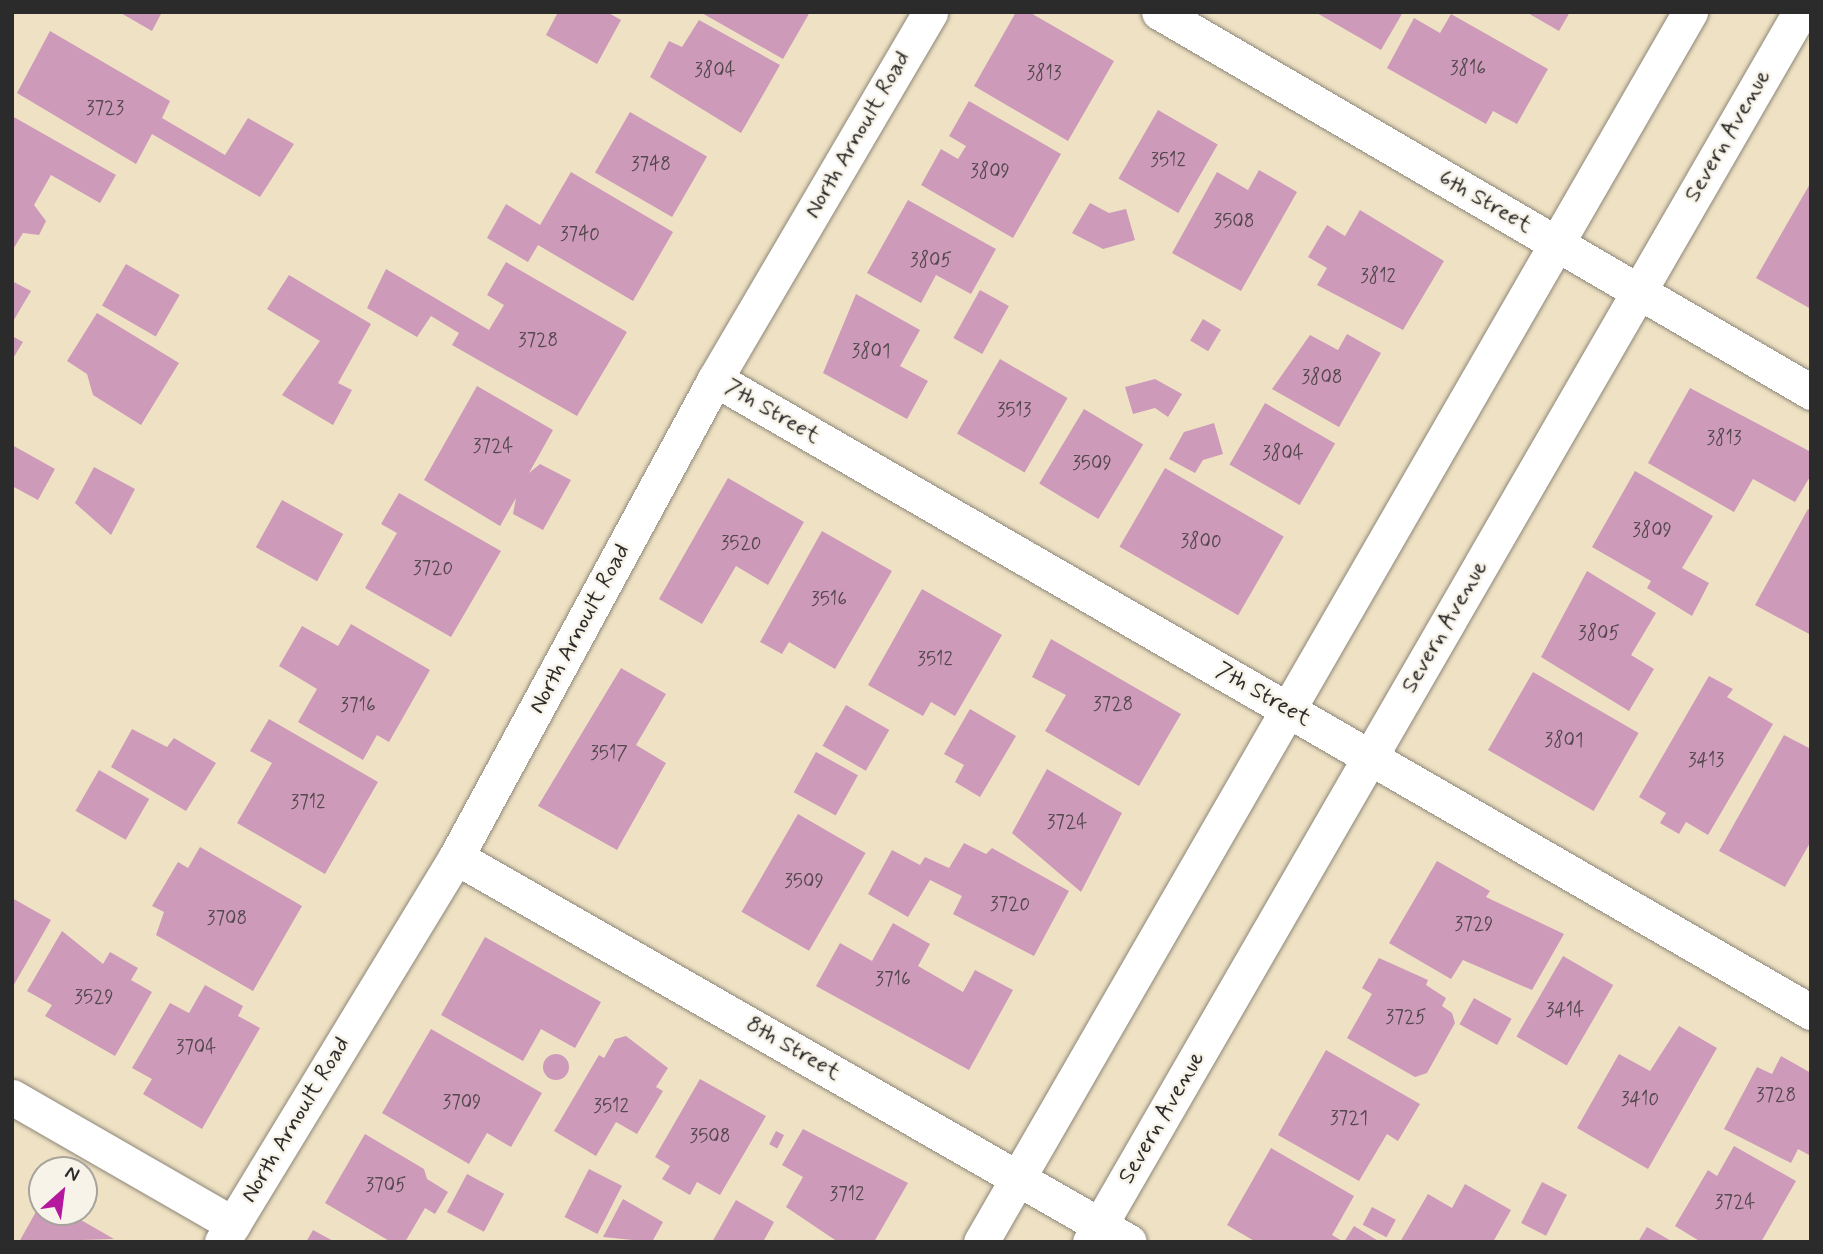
<!DOCTYPE html>
<style>
body{margin:0}
#map{position:relative;width:1823px;height:1254px;overflow:hidden;background:#efe2c4;font-family:Mynerve,sans-serif}
div>[style]{position:absolute}
.building>*{inset:0;background:#cd9ab9;transform-origin:0 0}
.round{border-radius:50%}
.roads{filter:drop-shadow(0 0 2px #8d8678) drop-shadow(0 0 2px #8d8678)}
.street>*{height:35px;margin:-17.5px;padding:0 17.5px;transform-origin:17.5px;border-radius:17.5px;background:#fff}
span{translate:-50% -50%;white-space:nowrap;text-align:center;line-height:1.15;-webkit-text-stroke:5px #f7f3e8;paint-order:stroke}
.number-label{font-size:19px;color:#54474e}
.number-label span{-webkit-text-stroke-width:0}
.street-label{font-size:23px;color:#2b2b2b}
.frame{position:absolute;inset:0;border:14px solid #2b2b2b;pointer-events:none}
.north{position:absolute;left:28px;top:1156px;width:70px;height:70px;box-sizing:border-box;background:#f7f3e8;border:2px solid #a5a39c;border-radius:50%;rotate:28deg;font-size:19px;font-weight:700;line-height:28px;text-align:center;color:#2b2b2b}
.north::after{content:'';display:block;margin:auto;width:24px;height:32px;background:#b5179e;clip-path:polygon(50% 0,100% 100%,50% 72%,0 100%)}
</style>
<div id="map">
<div class="building">
<div style="clip-path:polygon(119px 12px,162px 12px,152px 31px)"></div>
<div style="clip-path:polygon(558px 12px,607px 12px,621px 20px,597px 64px,546px 35px)"></div>
<div style="clip-path:polygon(700px 12px,810px 12px,783px 59px)"></div>
<div style="clip-path:polygon(1016px 12px,1029px 12px,1114px 61px,1068px 141px,974px 86px)"></div>
<div style="clip-path:polygon(1315px 12px,1403px 12px,1381px 50px)"></div>
<div style="clip-path:polygon(1526px 12px,1570px 12px,1559px 31px)"></div>
<div style="clip-path:polygon(1451px 14px,1548px 69px,1517px 124px,1493px 111px,1486px 124px,1387px 68px,1414px 18px,1440px 33px)"></div>
<div style="clip-path:polygon(699px 20px,780px 65px,741px 133px,650px 77px,669px 41px,682px 47px)"></div>
<div style="clip-path:polygon(50px 31px,170px 101px,162px 118px,225px 155px,248px 118px,294px 144px,260px 197px,152px 134px,136px 164px,17px 93px)"></div>
<div style="clip-path:polygon(969px 101px,1061px 154px,1013px 238px,921px 185px,941px 149px,958px 159px,966px 146px,949px 136px)"></div>
<div style="left:1158px;top:110px;width:69px;height:79px;rotate:30deg"></div>
<div style="left:630px;top:112px;width:89px;height:70px;rotate:30deg"></div>
<div style="clip-path:polygon(12px 116px,116px 175px,100px 203px,51px 175px,34px 205px,46px 221px,39px 235px,23px 233px,12px 251px)"></div>
<div style="clip-path:polygon(1259px 170px,1297px 192px,1241px 291px,1172px 253px,1217px 172px,1248px 190px)"></div>
<div style="clip-path:polygon(571px 172px,673px 232px,633px 301px,538px 245px,528px 262px,487px 238px,506px 204px,540px 225px)"></div>
<div style="clip-path:polygon(1811px 182px,1811px 309px,1756px 278px)"></div>
<div style="clip-path:polygon(908px 200px,996px 249px,971px 294px,936px 275px,921px 303px,867px 273px)"></div>
<div style="clip-path:polygon(1090px 203px,1109px 213px,1126px 209px,1135px 240px,1103px 249px,1072px 233px)"></div>
<div style="clip-path:polygon(1360px 210px,1444px 261px,1403px 330px,1317px 285px,1327px 268px,1308px 257px,1327px 225px,1345px 236px)"></div>
<div style="clip-path:polygon(506px 262px,627px 332px,577px 416px,452px 345px,459px 333px,431px 316px,417px 337px,367px 308px,386px 269px,489px 330px,504px 305px,487px 295px)"></div>
<div style="left:126px;top:264px;width:62px;height:48px;rotate:30deg"></div>
<div style="clip-path:polygon(289px 275px,371px 324px,338px 383px,352px 390px,333px 425px,282px 395px,320px 341px,267px 309px)"></div>
<div style="clip-path:polygon(12px 281px,31px 291px,12px 323px)"></div>
<div style="left:980px;top:290px;width:33px;height:55px;rotate:29deg"></div>
<div style="clip-path:polygon(856px 294px,920px 330px,900px 366px,928px 381px,907px 419px,823px 373px)"></div>
<div style="clip-path:polygon(97px 313px,179px 363px,141px 425px,93px 395px,87px 374px,67px 361px)"></div>
<div style="left:1203px;top:319px;width:21px;height:25px;rotate:31deg"></div>
<div style="clip-path:polygon(1347px 334px,1381px 353px,1339px 427px,1272px 389px,1310px 335px,1338px 350px)"></div>
<div style="clip-path:polygon(12px 336px,23px 342px,12px 360px)"></div>
<div style="left:1000px;top:359px;width:78px;height:86px;rotate:30deg"></div>
<div style="clip-path:polygon(1155px 379px,1182px 394px,1168px 417px,1155px 408px,1133px 414px,1125px 387px)"></div>
<div style="clip-path:polygon(477px 386px,553px 430px,529px 473px,540px 464px,571px 480px,543px 530px,513px 514px,516px 498px,500px 526px,424px 480px)"></div>
<div style="clip-path:polygon(1690px 388px,1811px 452px,1811px 475px,1795px 502px,1753px 479px,1734px 512px,1648px 463px)"></div>
<div style="left:1265px;top:403px;width:81px;height:71px;rotate:30deg"></div>
<div style="left:1084px;top:409px;width:69px;height:87px;rotate:31deg"></div>
<div style="clip-path:polygon(1214px 423px,1223px 454px,1203px 460px,1195px 473px,1169px 459px,1184px 432px)"></div>
<div style="clip-path:polygon(12px 445px,55px 469px,38px 500px,12px 486px)"></div>
<div style="clip-path:polygon(94px 467px,135px 489px,111px 535px,75px 503px)"></div>
<div style="left:1165px;top:468px;width:137px;height:91px;rotate:30deg"></div>
<div style="clip-path:polygon(1635px 471px,1713px 516px,1682px 568px,1709px 583px,1692px 616px,1647px 588px,1651px 581px,1592px 547px)"></div>
<div style="clip-path:polygon(728px 478px,804px 522px,768px 585px,736px 566px,702px 624px,659px 599px)"></div>
<div style="clip-path:polygon(399px 493px,501px 551px,451px 637px,365px 588px,397px 533px,381px 524px)"></div>
<div style="left:282px;top:500px;width:70px;height:54px;rotate:29deg"></div>
<div style="clip-path:polygon(1808px 509px,1811px 511px,1811px 635px,1755px 605px)"></div>
<div style="clip-path:polygon(822px 531px,892px 571px,835px 669px,789px 642px,782px 654px,760px 642px)"></div>
<div style="clip-path:polygon(1587px 571px,1656px 613px,1631px 655px,1654px 669px,1629px 711px,1541px 657px)"></div>
<div style="clip-path:polygon(922px 589px,1002px 635px,955px 716px,931px 702px,923px 716px,868px 685px)"></div>
<div style="clip-path:polygon(351px 624px,430px 670px,389px 742px,377px 735px,363px 760px,298px 722px,317px 689px,279px 666px,302px 626px,338px 646px)"></div>
<div style="clip-path:polygon(1051px 639px,1181px 714px,1139px 786px,1045px 731px,1066px 695px,1032px 677px)"></div>
<div style="clip-path:polygon(621px 668px,666px 694px,636px 745px,666px 763px,617px 850px,538px 806px)"></div>
<div style="left:1533px;top:672px;width:122px;height:90px;rotate:30deg"></div>
<div style="clip-path:polygon(1709px 676px,1733px 689px,1727px 697px,1773px 724px,1708px 835px,1686px 822px,1679px 834px,1660px 823px,1666px 813px,1639px 797px)"></div>
<div style="left:846px;top:705px;width:50px;height:47px;rotate:30deg"></div>
<div style="clip-path:polygon(970px 709px,1016px 736px,980px 797px,955px 782px,964px 765px,944px 754px)"></div>
<div style="clip-path:polygon(269px 719px,378px 782px,325px 874px,237px 823px,272px 763px,250px 751px)"></div>
<div style="clip-path:polygon(132px 729px,167px 747px,174px 738px,216px 763px,186px 811px,111px 767px)"></div>
<div style="clip-path:polygon(1784px 735px,1811px 749px,1811px 841px,1785px 887px,1719px 851px)"></div>
<div style="left:816px;top:752px;width:48px;height:46px;rotate:29deg"></div>
<div style="clip-path:polygon(1047px 769px,1122px 813px,1081px 892px,1012px 833px)"></div>
<div style="left:99px;top:770px;width:58px;height:47px;rotate:30deg"></div>
<div style="left:798px;top:814px;width:78px;height:113px;rotate:30deg"></div>
<div style="clip-path:polygon(964px 843px,986px 854px,992px 848px,1069px 891px,1034px 956px,953px 914px,962px 896px,930px 880px,908px 917px,868px 894px,892px 850px,920px 865px,925px 857px,949px 868px)"></div>
<div style="clip-path:polygon(200px 847px,302px 906px,253px 991px,156px 935px,164px 912px,152px 906px,178px 862px,188px 868px)"></div>
<div style="clip-path:polygon(1437px 861px,1490px 891px,1486px 897px,1564px 934px,1532px 990px,1463px 960px,1451px 979px,1389px 943px)"></div>
<div style="clip-path:polygon(12px 898px,51px 920px,12px 988px)"></div>
<div style="clip-path:polygon(893px 923px,930px 944px,918px 966px,963px 992px,975px 970px,1013px 990px,969px 1070px,816px 986px,840px 943px,872px 961px)"></div>
<div style="clip-path:polygon(62px 931px,103px 964px,110px 952px,138px 968px,131px 980px,152px 992px,115px 1056px,45px 1016px,52px 1005px,27px 991px)"></div>
<div style="clip-path:polygon(485px 937px,601px 1002px,575px 1048px,541px 1029px,523px 1061px,441px 1015px)"></div>
<div style="left:1563px;top:956px;width:58px;height:93px;rotate:30deg"></div>
<div style="clip-path:polygon(1379px 958px,1428px 980px,1426px 985px,1446px 998px,1442px 1006px,1452px 1013px,1455px 1023px,1427px 1073px,1415px 1077px,1347px 1038px,1372px 994px,1362px 988px)"></div>
<div style="clip-path:polygon(205px 985px,243px 1006px,238px 1016px,260px 1028px,202px 1129px,143px 1094px,152px 1079px,132px 1068px,170px 1003px,189px 1013px)"></div>
<div style="left:1474px;top:998px;width:43px;height:30px;rotate:29deg"></div>
<div style="clip-path:polygon(1679px 1026px,1717px 1048px,1648px 1169px,1577px 1128px,1619px 1054px,1650px 1071px)"></div>
<div style="clip-path:polygon(431px 1029px,542px 1093px,511px 1147px,487px 1133px,469px 1164px,382px 1113px)"></div>
<div style="clip-path:polygon(626px 1036px,668px 1068px,656px 1087px,663px 1091px,637px 1134px,616px 1122px,596px 1156px,554px 1131px,599px 1055px,604px 1058px,615px 1039px)"></div>
<div style="clip-path:polygon(1326px 1050px,1420px 1104px,1398px 1141px,1387px 1134px,1359px 1181px,1278px 1135px)"></div>
<div class="round" style="left:543px;top:1054px;width:26px;height:26px"></div>
<div style="clip-path:polygon(1781px 1056px,1811px 1073px,1811px 1156px,1798px 1149px,1791px 1163px,1724px 1129px,1757px 1067px,1772px 1074px)"></div>
<div style="clip-path:polygon(700px 1079px,766px 1116px,720px 1195px,697px 1182px,690px 1195px,662px 1179px,670px 1166px,655px 1157px)"></div>
<div style="clip-path:polygon(803px 1129px,908px 1183px,874px 1242px,838px 1242px,786px 1207px,803px 1177px,782px 1165px)"></div>
<div style="left:776px;top:1131px;width:9px;height:15px;rotate:27deg"></div>
<div style="clip-path:polygon(365px 1134px,424px 1169px,427px 1179px,448px 1192px,435px 1214px,425px 1208px,405px 1242px,391px 1242px,325px 1203px)"></div>
<div style="clip-path:polygon(1734px 1146px,1796px 1181px,1761px 1242px,1701px 1242px,1675px 1226px,1708px 1170px,1717px 1176px)"></div>
<div style="clip-path:polygon(1271px 1148px,1354px 1196px,1332px 1235px,1344px 1242px,1256px 1242px,1227px 1225px)"></div>
<div style="left:589px;top:1169px;width:37px;height:54px;rotate:27deg"></div>
<div style="left:467px;top:1174px;width:42px;height:43px;rotate:28deg"></div>
<div style="left:1542px;top:1182px;width:28px;height:46px;rotate:27deg"></div>
<div style="clip-path:polygon(1465px 1184px,1511px 1210px,1493px 1242px,1400px 1242px,1428px 1194px,1452px 1208px)"></div>
<div style="clip-path:polygon(623px 1199px,663px 1222px,652px 1242px,603px 1237px)"></div>
<div style="clip-path:polygon(736px 1200px,774px 1222px,763px 1242px,712px 1242px)"></div>
<div style="clip-path:polygon(42px 1201px,42px 1212px,67px 1212px,114px 1239px,19px 1242px)"></div>
<div style="left:1372px;top:1207px;width:27px;height:20px;rotate:28deg"></div>
<div style="clip-path:polygon(1354px 1226px,1380px 1242px,1344px 1242px)"></div>
<div style="clip-path:polygon(1647px 1227px,1673px 1242px,1638px 1242px)"></div>
<div style="clip-path:polygon(313px 1230px,335px 1242px,306px 1242px)"></div>
</div>
<div class="roads">
<div class="street">
<div style="left:1159px;top:12px;width:755px;rotate:30.23deg"></div>
<div style="left:715px;top:379px;width:1266px;rotate:30.01deg"></div>
<div style="left:456px;top:857px;width:775px;rotate:29.77deg"></div>
<div style="left:12px;top:1097px;width:255px;rotate:29.9deg"></div>
<div style="left:222px;top:1242px;width:451px;rotate:-58.7deg"></div>
<div style="left:456px;top:857px;width:544px;rotate:-61.55deg"></div>
<div style="left:715px;top:379px;width:425px;rotate:-59.6deg"></div>
<div style="left:981px;top:1242px;width:1420px;rotate:-60.04deg"></div>
<div style="left:1090px;top:1242px;width:1420px;rotate:-60deg"></div>
</div>
</div>
<div class="number-label">
<span style="left:1468px;top:69px">3816</span>
<span style="left:715px;top:71px">3804</span>
<span style="left:1044px;top:74px">3813</span>
<span style="left:105px;top:109px">3723</span>
<span style="left:1168px;top:161px">3512</span>
<span style="left:651px;top:165px">3748</span>
<span style="left:990px;top:172px">3809</span>
<span style="left:1234px;top:222px">3508</span>
<span style="left:580px;top:235px">3740</span>
<span style="left:931px;top:261px">3805</span>
<span style="left:1378px;top:277px">3812</span>
<span style="left:538px;top:341px">3728</span>
<span style="left:871px;top:352px">3801</span>
<span style="left:1322px;top:378px">3808</span>
<span style="left:1014px;top:411px">3513</span>
<span style="left:1724px;top:439px">3813</span>
<span style="left:493px;top:447px">3724</span>
<span style="left:1283px;top:454px">3804</span>
<span style="left:1092px;top:464px">3509</span>
<span style="left:1652px;top:531px">3809</span>
<span style="left:1201px;top:542px">3800</span>
<span style="left:741px;top:544px">3520</span>
<span style="left:433px;top:569px">3720</span>
<span style="left:829px;top:600px">3516</span>
<span style="left:1599px;top:634px">3805</span>
<span style="left:935px;top:660px">3512</span>
<span style="left:1113px;top:705px">3728</span>
<span style="left:358px;top:706px">3716</span>
<span style="left:1564px;top:741px">3801</span>
<span style="left:609px;top:754px">3517</span>
<span style="left:1706px;top:761px">3413</span>
<span style="left:308px;top:803px">3712</span>
<span style="left:1067px;top:823px">3724</span>
<span style="left:804px;top:882px">3509</span>
<span style="left:1010px;top:905px">3720</span>
<span style="left:227px;top:919px">3708</span>
<span style="left:1474px;top:925px">3729</span>
<span style="left:893px;top:980px">3716</span>
<span style="left:94px;top:998px">3529</span>
<span style="left:1565px;top:1011px">3414</span>
<span style="left:1406px;top:1018px">3725</span>
<span style="left:196px;top:1048px">3704</span>
<span style="left:1776px;top:1096px">3728</span>
<span style="left:1640px;top:1100px">3410</span>
<span style="left:462px;top:1103px">3709</span>
<span style="left:611px;top:1107px">3512</span>
<span style="left:1349px;top:1119px">3721</span>
<span style="left:710px;top:1137px">3508</span>
<span style="left:386px;top:1186px">3705</span>
<span style="left:847px;top:1195px">3712</span>
<span style="left:1735px;top:1203px">3724</span>
</div>
<div class="street-label">
<span style="left:858px;top:135px;rotate:-60deg">North Arnoult Road</span>
<span style="left:1728px;top:136px;rotate:-60deg">Severn Avenue</span>
<span style="left:1485px;top:202px;rotate:30deg">6th Street</span>
<span style="left:772px;top:412px;rotate:30deg">7th Street</span>
<span style="left:1445px;top:627px;rotate:-60deg">Severn Avenue</span>
<span style="left:580px;top:629px;rotate:-62deg">North Arnoult Road</span>
<span style="left:1263px;top:695px;rotate:30deg">7th Street</span>
<span style="left:793px;top:1049px;rotate:30deg">8th Street</span>
<span style="left:1162px;top:1118px;rotate:-60deg">Severn Avenue</span>
<span style="left:296px;top:1120px;rotate:-59deg">North Arnoult Road</span>
</div>
<div class="frame"></div>
<div class="north">N</div>
</div>
